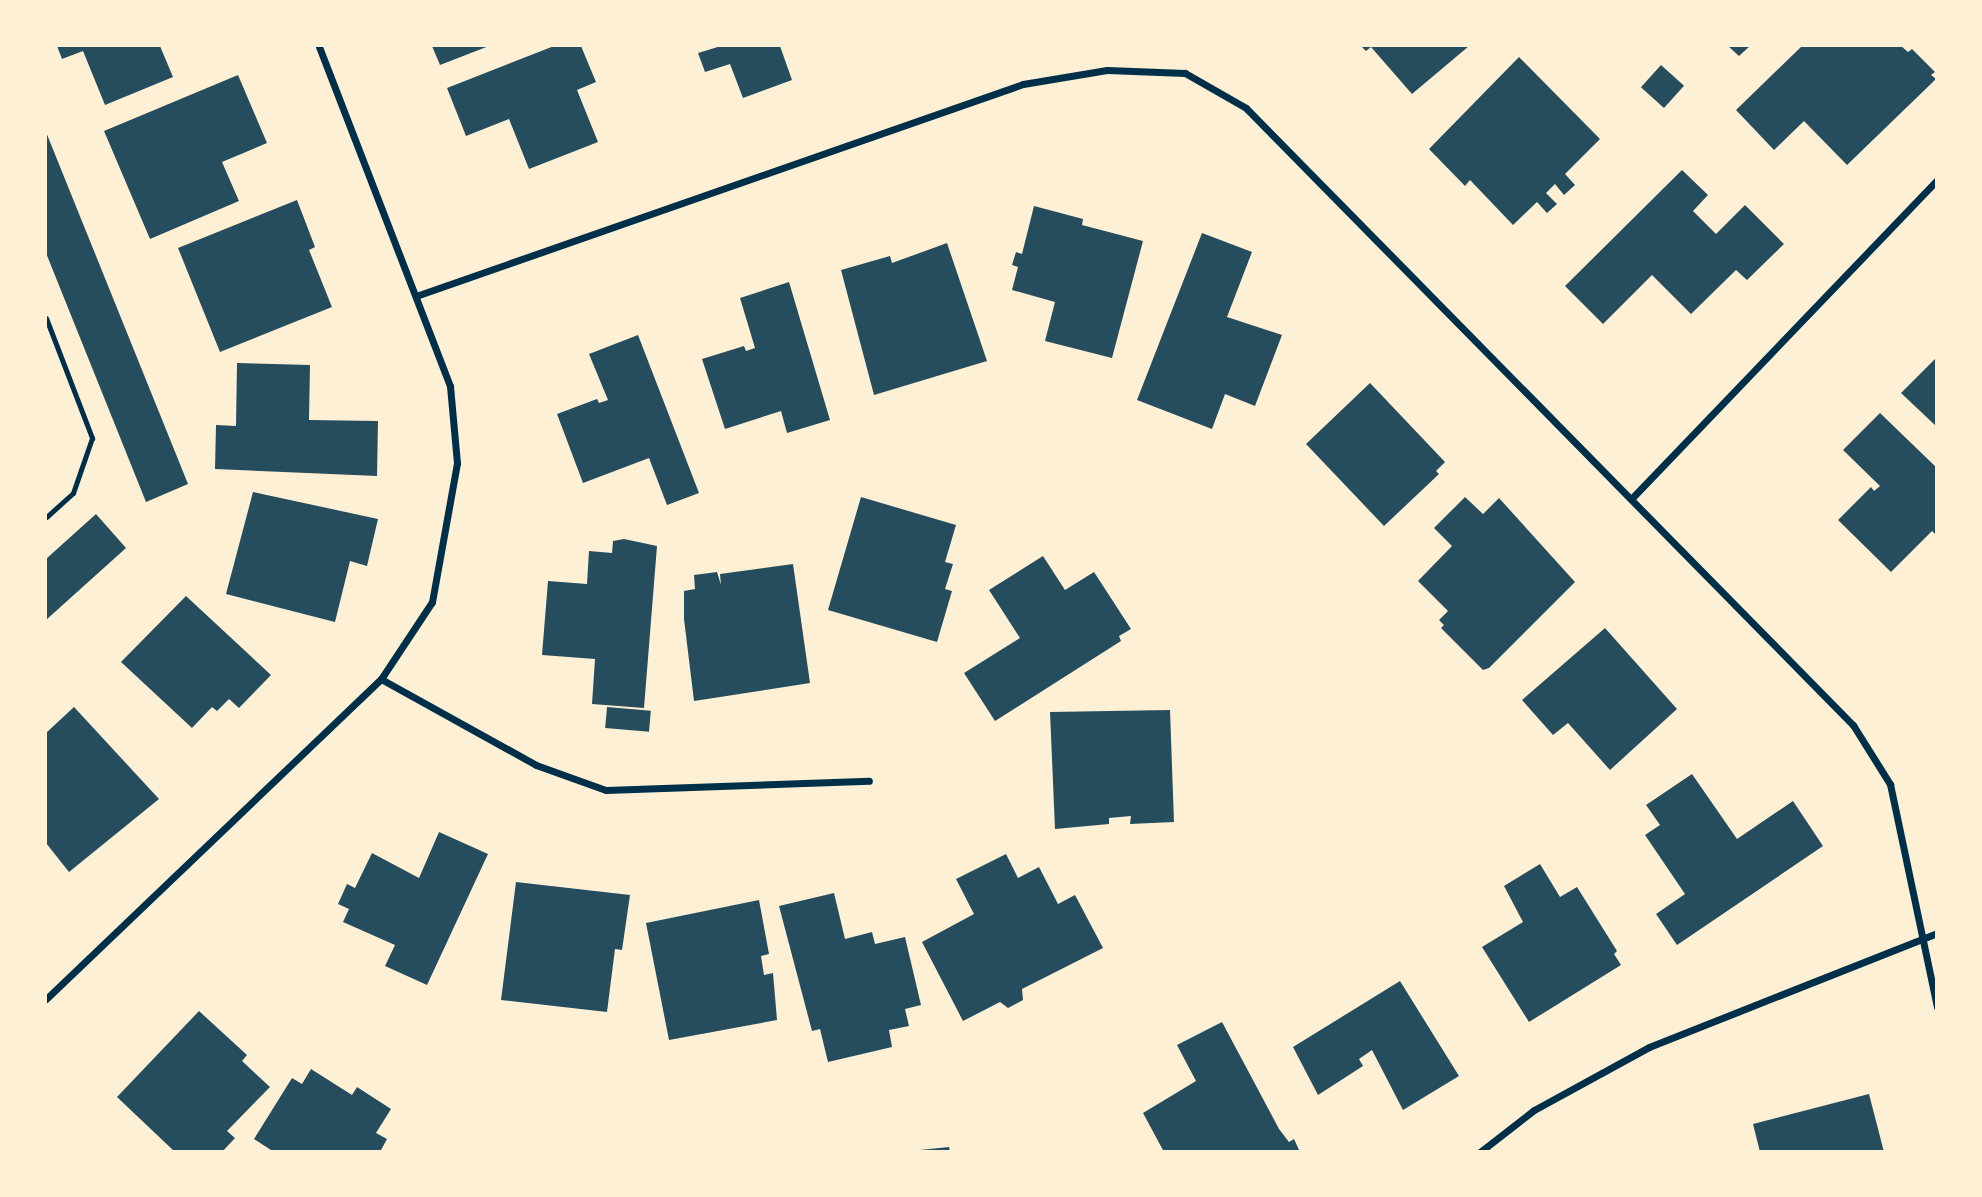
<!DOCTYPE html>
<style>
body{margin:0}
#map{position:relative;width:1982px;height:1197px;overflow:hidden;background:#fdf0d5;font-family:Roboto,sans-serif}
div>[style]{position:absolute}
.building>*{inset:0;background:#264d5e;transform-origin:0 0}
.service>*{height:5px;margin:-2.5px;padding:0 2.5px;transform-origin:2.5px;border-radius:2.5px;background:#003049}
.minor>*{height:7px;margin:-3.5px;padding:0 3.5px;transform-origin:3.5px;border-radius:3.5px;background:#003049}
span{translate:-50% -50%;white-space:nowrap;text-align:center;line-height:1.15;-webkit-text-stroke:6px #fdf0d5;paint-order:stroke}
.frame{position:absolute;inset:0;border:47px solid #fdf0d5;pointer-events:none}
</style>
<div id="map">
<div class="building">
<div style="clip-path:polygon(57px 46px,160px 46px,173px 77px,105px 105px,83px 51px,62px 59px)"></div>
<div style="clip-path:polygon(432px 46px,489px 46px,440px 65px)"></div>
<div style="clip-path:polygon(554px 46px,581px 46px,596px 82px,577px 90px,598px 142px,529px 169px,509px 119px,466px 136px,447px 88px)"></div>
<div style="clip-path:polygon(721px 46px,780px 46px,792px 80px,743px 98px,730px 64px,705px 72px,698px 53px)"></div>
<div style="clip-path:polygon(1361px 46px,1469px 46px,1412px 94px,1371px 47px,1366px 51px)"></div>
<div style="clip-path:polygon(1728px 46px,1750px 46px,1739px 56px)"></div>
<div style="clip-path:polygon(1802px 46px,1901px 46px,1908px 52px,1912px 49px,1935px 72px,1931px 75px,1936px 79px,1847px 165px,1804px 121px,1774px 150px,1736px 110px)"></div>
<div style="clip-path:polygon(1519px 57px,1600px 139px,1565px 174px,1575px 185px,1564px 195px,1555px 184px,1546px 193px,1557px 204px,1547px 213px,1537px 202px,1513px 225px,1470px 180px,1465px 186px,1429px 149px)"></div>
<div style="left:1661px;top:65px;width:31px;height:30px;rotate:42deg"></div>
<div style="clip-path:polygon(238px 75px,267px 143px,222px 162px,239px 201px,150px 239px,104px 131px)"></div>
<div style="clip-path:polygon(46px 132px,188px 484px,146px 502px,46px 253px)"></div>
<div style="clip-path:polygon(1682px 170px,1708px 195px,1693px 211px,1716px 234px,1745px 205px,1784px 244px,1747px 280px,1736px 270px,1691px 314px,1652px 275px,1603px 324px,1565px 286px)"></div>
<div style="clip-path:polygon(297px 200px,315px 247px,309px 250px,332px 307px,220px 352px,178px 248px)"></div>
<div style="clip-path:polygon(1034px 206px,1083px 219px,1082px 225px,1143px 241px,1112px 358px,1045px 341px,1055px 302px,1012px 290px,1018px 267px,1012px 265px,1016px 252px,1022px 254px)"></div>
<div style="clip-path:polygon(1202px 233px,1252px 252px,1227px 317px,1282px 335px,1255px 406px,1225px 394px,1212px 429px,1137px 400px)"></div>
<div style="clip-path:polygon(947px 243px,987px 361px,874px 395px,841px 270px,890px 256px,892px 263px)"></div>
<div style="clip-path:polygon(789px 282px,830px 420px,787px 433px,781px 411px,725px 429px,702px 359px,744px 346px,746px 351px,755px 348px,740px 298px)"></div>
<div style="clip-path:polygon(638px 335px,699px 493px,667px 505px,649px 458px,583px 483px,557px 414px,597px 399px,599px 403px,608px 400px,589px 354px)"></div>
<div style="clip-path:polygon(1937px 357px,1937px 427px,1901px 393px)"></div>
<div style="clip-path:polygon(237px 363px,310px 365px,309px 420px,378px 421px,377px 476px,215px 469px,216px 425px,236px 426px)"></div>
<div style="clip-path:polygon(1370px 383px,1445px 462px,1436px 471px,1439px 474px,1384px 526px,1306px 444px)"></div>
<div style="clip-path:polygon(1880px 413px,1937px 468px,1937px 536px,1932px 531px,1891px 572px,1838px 520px,1871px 487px,1874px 491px,1880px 486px,1843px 450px)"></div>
<div style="clip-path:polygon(253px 492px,378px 519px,367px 566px,350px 561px,335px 622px,226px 594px)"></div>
<div style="clip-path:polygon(861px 497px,956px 525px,945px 562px,953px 564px,945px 589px,952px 591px,937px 642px,828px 610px)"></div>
<div style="clip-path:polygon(1465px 497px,1483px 514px,1499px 498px,1575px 582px,1489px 668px,1483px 670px,1441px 628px,1444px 625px,1439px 620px,1448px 611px,1418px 581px,1452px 546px,1434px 528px)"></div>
<div style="clip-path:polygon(96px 514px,126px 548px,46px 620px,46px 559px)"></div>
<div style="clip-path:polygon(624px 539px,657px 546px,644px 708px,592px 704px,595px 659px,542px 655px,548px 581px,587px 584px,589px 551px,612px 553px,613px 541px)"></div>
<div style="clip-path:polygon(1043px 556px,1065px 590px,1094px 572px,1131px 629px,1119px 636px,1121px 641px,995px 721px,964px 673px,1020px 638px,989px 590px)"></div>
<div style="clip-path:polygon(793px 564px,810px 683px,694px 701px,684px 619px,684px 591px,695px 589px,694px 575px,717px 572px,721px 585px,720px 574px)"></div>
<div style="clip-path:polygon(186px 596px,271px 675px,239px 708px,229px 699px,217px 711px,212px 707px,192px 728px,121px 662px)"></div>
<div style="clip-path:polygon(1605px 628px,1677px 709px,1610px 770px,1568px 723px,1553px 735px,1522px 700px)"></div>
<div style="clip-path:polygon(74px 707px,159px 799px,69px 872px,46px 843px,46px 733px)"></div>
<div style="left:607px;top:707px;width:44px;height:21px;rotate:5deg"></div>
<div style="clip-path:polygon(1170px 710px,1174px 822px,1130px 824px,1131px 816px,1109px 818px,1109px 824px,1055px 829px,1050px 712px)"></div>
<div style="clip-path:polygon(1692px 774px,1737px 839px,1793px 801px,1823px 846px,1677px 945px,1656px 914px,1685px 894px,1645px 835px,1660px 825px,1646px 805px)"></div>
<div style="clip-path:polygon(439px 832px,488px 854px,427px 985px,385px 966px,395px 945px,343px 922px,349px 909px,338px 904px,347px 884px,355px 888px,372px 853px,419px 878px)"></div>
<div style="clip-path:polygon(1006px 854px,1018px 878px,1039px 867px,1058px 904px,1075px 895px,1103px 948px,1022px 989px,1023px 1000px,1008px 1008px,1000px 1002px,963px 1021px,922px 942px,974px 914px,956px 879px)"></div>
<div style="clip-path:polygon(1540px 864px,1560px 897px,1577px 887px,1617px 951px,1614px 954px,1621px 965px,1529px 1022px,1482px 947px,1523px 922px,1504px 886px)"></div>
<div style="clip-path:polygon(516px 882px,630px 895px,622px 950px,615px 949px,607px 1012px,501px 1000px)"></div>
<div style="clip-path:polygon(834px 893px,845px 939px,872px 932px,875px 944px,905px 937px,921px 1005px,905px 1009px,909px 1026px,889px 1030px,892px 1047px,828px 1062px,820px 1029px,812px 1031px,779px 906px)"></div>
<div style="clip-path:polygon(759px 900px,769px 954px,761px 956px,764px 975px,773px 973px,777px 1020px,669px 1040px,646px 923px)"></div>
<div style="clip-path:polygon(1400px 981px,1459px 1076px,1403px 1110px,1372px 1050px,1359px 1059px,1363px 1066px,1318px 1095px,1293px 1047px)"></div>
<div style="clip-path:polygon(199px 1011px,247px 1055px,242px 1061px,270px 1087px,227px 1131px,235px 1138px,222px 1152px,175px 1152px,117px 1097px)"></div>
<div style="clip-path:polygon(1222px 1022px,1279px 1129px,1289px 1142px,1294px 1139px,1300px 1152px,1164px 1152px,1143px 1113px,1196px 1081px,1177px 1045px)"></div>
<div style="clip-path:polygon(311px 1069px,352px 1095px,357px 1087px,391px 1109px,376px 1133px,387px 1139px,380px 1152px,274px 1152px,254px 1139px,292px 1078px,302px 1084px)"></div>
<div style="clip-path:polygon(1869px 1094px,1884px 1152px,1760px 1152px,1753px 1124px)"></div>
<div style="clip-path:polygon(949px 1147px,950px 1152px,920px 1152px,920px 1150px)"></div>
</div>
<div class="service">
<div style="left:46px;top:318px;width:129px;rotate:69deg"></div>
<div style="left:92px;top:438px;width:58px;rotate:109.1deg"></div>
<div style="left:73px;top:493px;width:36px;rotate:138deg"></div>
</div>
<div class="minor">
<div style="left:416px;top:296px;width:643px;rotate:-19.25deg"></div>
<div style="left:1023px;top:84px;width:85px;rotate:-9.5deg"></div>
<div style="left:1107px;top:70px;width:78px;rotate:2.2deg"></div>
<div style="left:1185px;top:73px;width:70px;rotate:29.8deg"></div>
<div style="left:1246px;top:108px;width:866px;rotate:45.47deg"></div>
<div style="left:1853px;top:725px;width:70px;rotate:57.9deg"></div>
<div style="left:1890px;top:784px;width:228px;rotate:78.1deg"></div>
<div style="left:1633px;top:497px;width:439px;rotate:-46.2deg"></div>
<div style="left:381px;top:679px;width:177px;rotate:29deg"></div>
<div style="left:536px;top:765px;width:74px;rotate:19.7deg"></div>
<div style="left:606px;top:790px;width:263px;rotate:-2deg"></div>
<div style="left:46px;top:999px;width:463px;rotate:-43.7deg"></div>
<div style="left:381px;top:679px;width:92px;rotate:-56.5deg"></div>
<div style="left:432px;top:602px;width:141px;rotate:-79.8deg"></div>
<div style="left:457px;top:463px;width:77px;rotate:-95.2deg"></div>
<div style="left:450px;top:386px;width:364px;rotate:-111.1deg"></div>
<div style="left:1480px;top:1152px;width:68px;rotate:-37.9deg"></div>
<div style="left:1534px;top:1110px;width:131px;rotate:-28.7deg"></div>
<div style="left:1649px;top:1047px;width:310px;rotate:-21.6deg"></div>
</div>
<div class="frame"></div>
</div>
